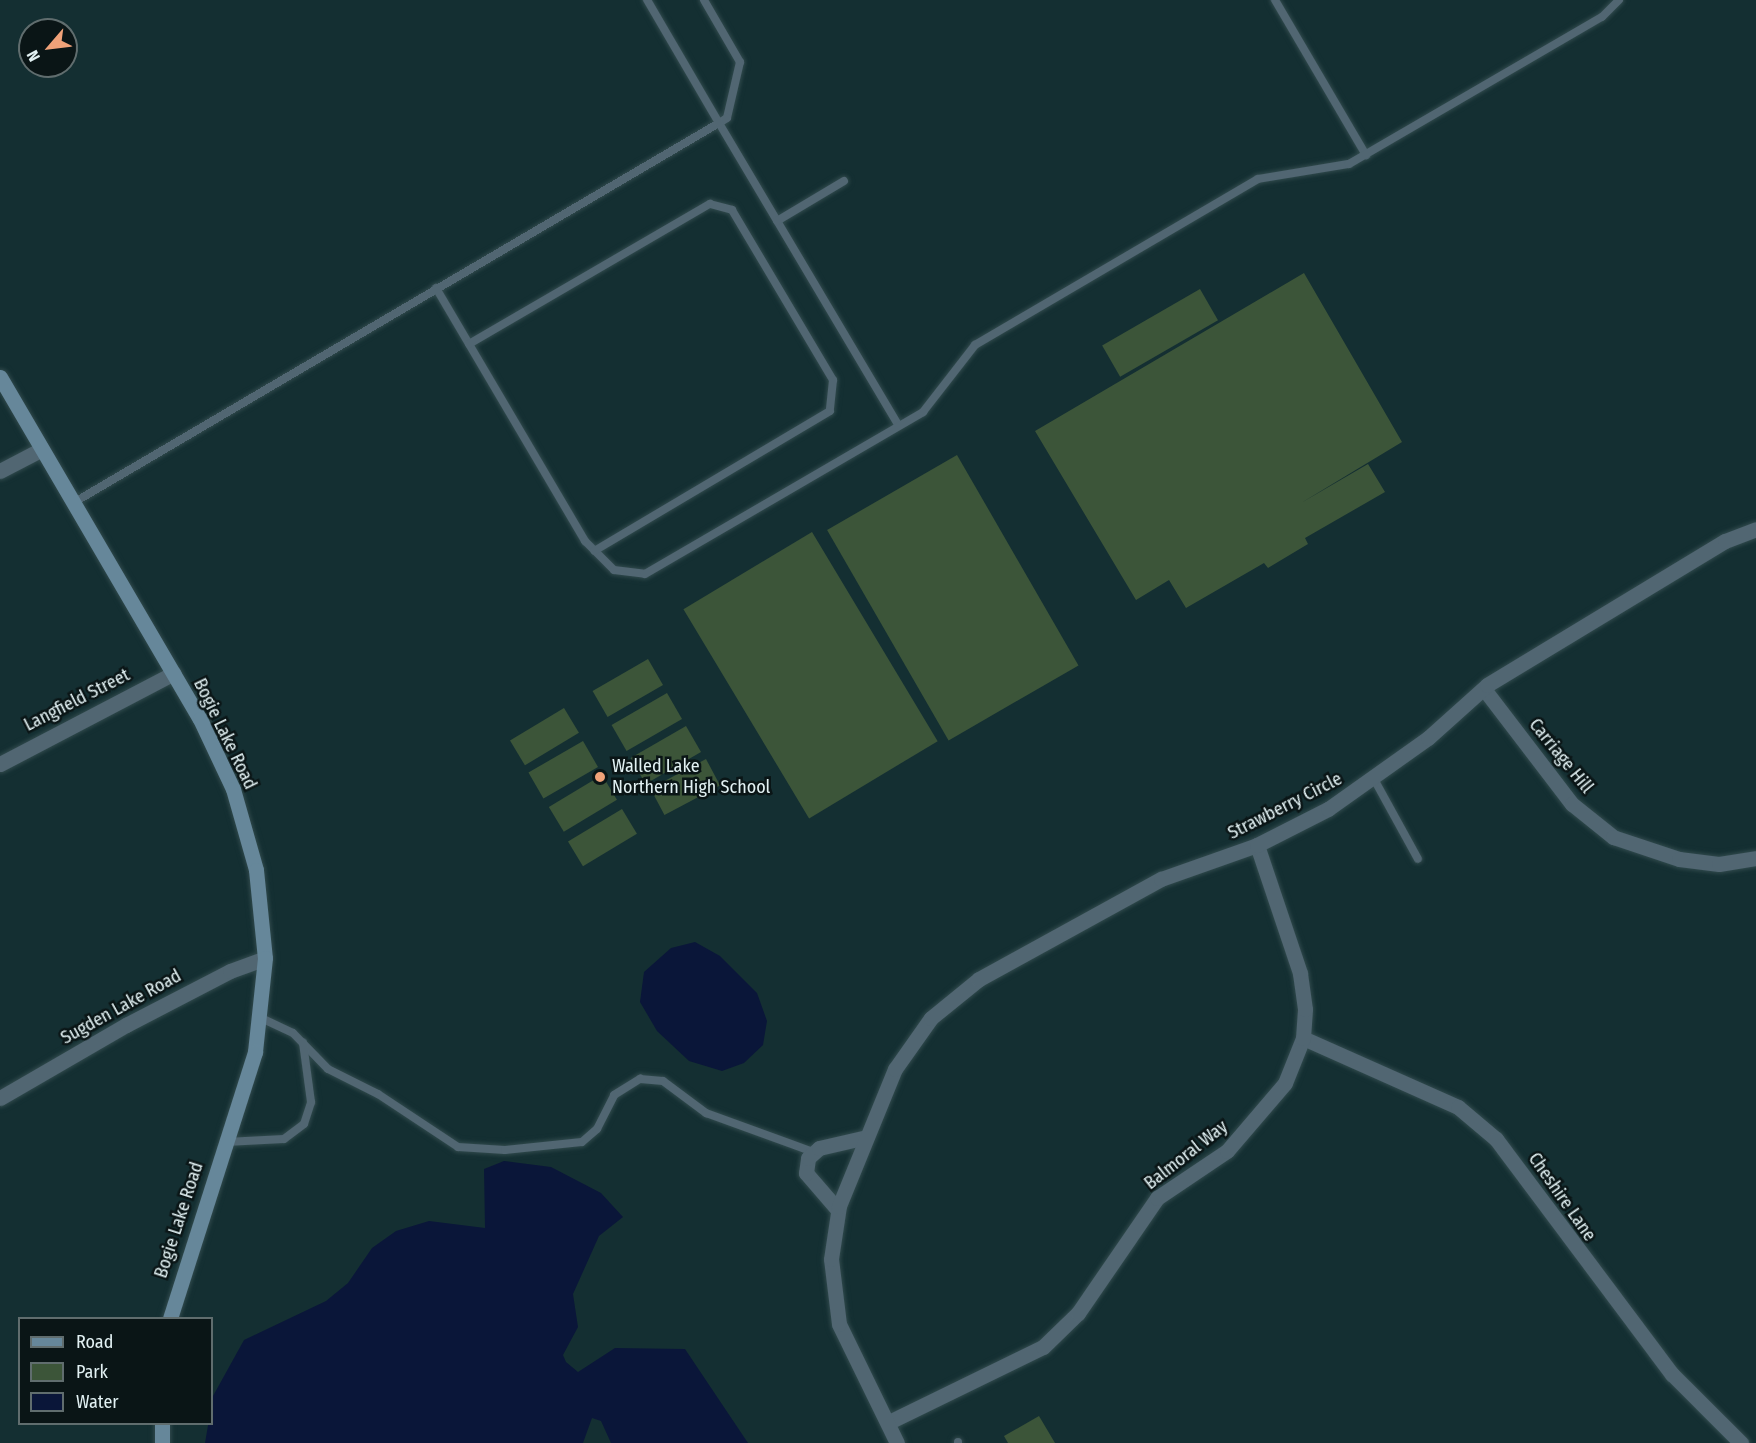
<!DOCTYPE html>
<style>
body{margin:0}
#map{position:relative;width:1756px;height:1443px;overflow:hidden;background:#142f32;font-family:"Fira Sans Condensed",sans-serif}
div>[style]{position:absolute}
.green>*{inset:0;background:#3c5539;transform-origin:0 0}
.water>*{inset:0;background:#0a1639}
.roads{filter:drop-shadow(0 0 2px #314a4d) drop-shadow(0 0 2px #314a4d)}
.service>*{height:8px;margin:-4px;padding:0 4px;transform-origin:4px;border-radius:4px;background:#516672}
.minor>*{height:15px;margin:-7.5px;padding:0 7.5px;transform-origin:7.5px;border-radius:7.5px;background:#516672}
.secondary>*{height:15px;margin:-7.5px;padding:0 7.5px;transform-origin:7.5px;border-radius:7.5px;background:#66879a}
.dots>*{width:16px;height:16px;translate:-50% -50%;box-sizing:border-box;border:3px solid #0a1516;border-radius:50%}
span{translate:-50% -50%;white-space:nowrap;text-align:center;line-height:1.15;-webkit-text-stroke:5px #0a1516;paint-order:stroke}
.street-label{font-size:18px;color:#e2f1f3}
.poi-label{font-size:18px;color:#e2f1f3}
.left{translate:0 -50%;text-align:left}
.legend{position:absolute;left:18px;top:1317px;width:195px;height:108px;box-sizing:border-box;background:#0a1516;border:2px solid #606d6e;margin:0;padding:8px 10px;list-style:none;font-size:18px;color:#e2f1f3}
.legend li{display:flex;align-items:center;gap:12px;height:30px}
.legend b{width:30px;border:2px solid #606d6e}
.north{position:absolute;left:18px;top:18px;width:60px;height:60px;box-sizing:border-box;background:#0a1516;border:2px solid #606d6e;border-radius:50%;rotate:242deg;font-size:16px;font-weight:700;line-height:24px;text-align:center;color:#e2f1f3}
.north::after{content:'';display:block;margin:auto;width:21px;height:27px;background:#f0a279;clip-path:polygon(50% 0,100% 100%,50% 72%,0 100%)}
</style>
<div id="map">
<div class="green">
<div style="clip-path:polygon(1304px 273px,1402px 442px,1301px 503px,1368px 464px,1385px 492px,1305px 538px,1308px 544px,1268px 568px,1264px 563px,1186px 608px,1169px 580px,1136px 600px,1035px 431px)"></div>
<div style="left:1200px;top:289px;width:36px;height:113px;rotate:60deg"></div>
<div style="left:957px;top:455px;width:243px;height:150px;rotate:60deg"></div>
<div style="left:812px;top:532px;width:244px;height:150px;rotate:59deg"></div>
<div style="left:648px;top:659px;width:30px;height:64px;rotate:60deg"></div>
<div style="left:667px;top:693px;width:30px;height:64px;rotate:60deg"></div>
<div style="left:564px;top:708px;width:29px;height:63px;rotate:59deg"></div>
<div style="left:686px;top:726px;width:30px;height:64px;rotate:60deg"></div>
<div style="left:583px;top:741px;width:30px;height:63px;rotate:60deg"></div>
<div style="left:706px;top:759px;width:30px;height:63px;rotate:62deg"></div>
<div style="left:602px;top:775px;width:29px;height:62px;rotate:59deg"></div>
<div style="left:622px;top:809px;width:29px;height:63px;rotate:59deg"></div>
<div style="clip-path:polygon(1039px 1416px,1055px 1443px,1008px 1443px,1004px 1436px)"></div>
</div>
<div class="water">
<div style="clip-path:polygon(695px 942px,720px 956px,757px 993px,767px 1021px,763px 1045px,744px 1063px,722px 1071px,689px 1061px,657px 1031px,640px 1002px,644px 972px,671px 948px)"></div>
<div style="clip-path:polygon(504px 1161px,551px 1167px,601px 1193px,623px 1217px,599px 1236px,573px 1294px,578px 1327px,563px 1355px,566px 1362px,578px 1372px,615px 1348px,685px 1349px,748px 1443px,611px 1443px,601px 1421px,592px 1418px,583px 1443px,205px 1443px,213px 1396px,244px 1340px,326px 1301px,348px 1283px,372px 1248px,396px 1231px,429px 1221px,485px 1228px,484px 1169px)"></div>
</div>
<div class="roads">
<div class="service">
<div style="left:704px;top:0;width:72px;rotate:59.9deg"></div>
<div style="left:740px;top:62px;width:57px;rotate:103.1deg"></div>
<div style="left:727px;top:118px;width:9px;rotate:148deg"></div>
<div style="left:719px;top:123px;width:352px;rotate:59.3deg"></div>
<div style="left:1275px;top:0;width:180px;rotate:59.6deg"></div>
<div style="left:777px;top:221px;width:78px;rotate:-30.8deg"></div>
<div style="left:436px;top:288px;width:294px;rotate:59.5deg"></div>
<div style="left:585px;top:541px;width:41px;rotate:45deg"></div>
<div style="left:614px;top:570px;width:31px;rotate:7deg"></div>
<div style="left:645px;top:574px;width:322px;rotate:-30.2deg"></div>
<div style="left:923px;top:412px;width:85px;rotate:-52.2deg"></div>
<div style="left:975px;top:345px;width:328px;rotate:-30.4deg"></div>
<div style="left:1258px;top:179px;width:92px;rotate:-9.4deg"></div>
<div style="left:1349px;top:164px;width:293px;rotate:-30.2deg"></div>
<div style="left:1602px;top:17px;width:24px;rotate:-45deg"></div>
<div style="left:469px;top:344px;width:279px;rotate:-30.2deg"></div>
<div style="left:710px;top:204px;width:23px;rotate:15deg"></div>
<div style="left:732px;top:210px;width:198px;rotate:59.3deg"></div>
<div style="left:833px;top:380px;width:31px;rotate:96deg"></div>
<div style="left:830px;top:411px;width:274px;rotate:149.3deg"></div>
<div style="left:73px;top:503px;width:749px;rotate:-30.47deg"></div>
<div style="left:719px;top:123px;width:143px;rotate:-120.3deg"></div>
<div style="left:1374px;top:779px;width:91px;rotate:61.2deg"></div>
<div style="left:261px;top:1018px;width:35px;rotate:25deg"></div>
<div style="left:293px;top:1033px;width:50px;rotate:45.8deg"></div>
<div style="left:328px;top:1069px;width:56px;rotate:26.6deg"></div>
<div style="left:378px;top:1094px;width:96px;rotate:33.5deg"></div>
<div style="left:458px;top:1147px;width:47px;rotate:3.7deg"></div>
<div style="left:505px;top:1150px;width:77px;rotate:-5.9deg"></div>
<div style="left:582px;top:1142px;width:20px;rotate:-41deg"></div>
<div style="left:597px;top:1129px;width:38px;rotate:-63deg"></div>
<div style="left:614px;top:1095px;width:31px;rotate:-32deg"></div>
<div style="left:640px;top:1079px;width:23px;rotate:5deg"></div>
<div style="left:663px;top:1081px;width:54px;rotate:36.7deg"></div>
<div style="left:706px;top:1113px;width:114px;rotate:20deg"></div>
<div style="left:226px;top:1142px;width:58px;rotate:-3deg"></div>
<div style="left:284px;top:1139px;width:25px;rotate:-37deg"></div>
<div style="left:304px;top:1124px;width:23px;rotate:-72deg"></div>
<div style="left:311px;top:1102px;width:60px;rotate:-97.7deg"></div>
<div style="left:958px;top:1442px;width:1px;rotate:90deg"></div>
</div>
<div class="minor">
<div style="left:0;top:471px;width:47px;rotate:-27.6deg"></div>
<div style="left:1484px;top:689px;width:145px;rotate:52.6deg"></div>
<div style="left:1572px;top:804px;width:53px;rotate:38.8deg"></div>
<div style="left:1613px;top:837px;width:70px;rotate:18.4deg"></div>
<div style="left:1679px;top:859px;width:40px;rotate:7.1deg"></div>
<div style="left:1719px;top:864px;width:37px;rotate:-9deg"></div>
<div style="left:0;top:764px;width:196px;rotate:-27.6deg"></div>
<div style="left:1303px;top:1038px;width:170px;rotate:24deg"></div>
<div style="left:1458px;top:1107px;width:50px;rotate:40.1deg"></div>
<div style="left:1496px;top:1139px;width:294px;rotate:53.2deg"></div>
<div style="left:1672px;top:1374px;width:98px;rotate:45deg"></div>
<div style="left:0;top:1098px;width:146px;rotate:-30.1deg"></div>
<div style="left:126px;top:1025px;width:117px;rotate:-27.4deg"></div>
<div style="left:230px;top:971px;width:37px;rotate:-20deg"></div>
<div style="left:838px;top:1210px;width:49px;rotate:-130.9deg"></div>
<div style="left:806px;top:1173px;width:15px;rotate:-82deg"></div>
<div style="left:808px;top:1158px;width:15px;rotate:-42deg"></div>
<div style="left:819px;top:1148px;width:49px;rotate:-12.9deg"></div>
<div style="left:889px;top:1422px;width:171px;rotate:-26deg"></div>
<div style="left:1043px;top:1347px;width:49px;rotate:-44.2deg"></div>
<div style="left:1078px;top:1313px;width:140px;rotate:-55.5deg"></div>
<div style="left:1157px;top:1198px;width:84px;rotate:-33.9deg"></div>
<div style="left:1227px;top:1151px;width:89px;rotate:-49.5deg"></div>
<div style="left:1285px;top:1083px;width:48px;rotate:-68.2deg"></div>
<div style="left:1303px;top:1038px;width:29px;rotate:-86deg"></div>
<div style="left:1305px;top:1009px;width:36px;rotate:-98deg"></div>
<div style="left:1300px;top:973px;width:135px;rotate:-108.6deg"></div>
<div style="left:897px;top:1443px;width:132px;rotate:-116deg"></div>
<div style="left:839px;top:1324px;width:65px;rotate:-97deg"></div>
<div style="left:831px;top:1259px;width:54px;rotate:-81.4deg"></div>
<div style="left:839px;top:1206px;width:148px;rotate:-67.8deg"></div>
<div style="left:895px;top:1069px;width:62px;rotate:-54.8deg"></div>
<div style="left:931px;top:1018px;width:62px;rotate:-39.1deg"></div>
<div style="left:979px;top:979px;width:208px;rotate:-28.8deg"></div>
<div style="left:1161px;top:879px;width:102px;rotate:-19.5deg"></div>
<div style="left:1257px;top:845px;width:80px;rotate:-26.9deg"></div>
<div style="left:1328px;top:809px;width:123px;rotate:-35.4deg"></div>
<div style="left:1428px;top:738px;width:79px;rotate:-41.9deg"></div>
<div style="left:1487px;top:685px;width:278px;rotate:-31.2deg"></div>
<div style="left:1725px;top:541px;width:33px;rotate:-21deg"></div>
</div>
<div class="secondary">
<div style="left:0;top:377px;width:396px;rotate:59.7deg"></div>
<div style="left:200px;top:719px;width:77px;rotate:64.8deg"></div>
<div style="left:233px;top:789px;width:84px;rotate:74.1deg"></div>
<div style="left:256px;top:870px;width:88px;rotate:84.2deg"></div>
<div style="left:265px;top:958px;width:95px;rotate:96.1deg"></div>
<div style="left:255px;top:1052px;width:279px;rotate:107.7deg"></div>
<div style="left:162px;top:1443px;width:19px;rotate:-90deg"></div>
</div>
</div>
<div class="dots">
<div style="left:600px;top:777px;background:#f0a279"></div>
</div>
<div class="street-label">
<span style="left:77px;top:700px;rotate:-27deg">Langfield Street</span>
<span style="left:225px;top:734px;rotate:64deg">Bogie Lake Road</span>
<span style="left:1561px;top:756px;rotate:51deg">Carriage Hill</span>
<span style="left:1285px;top:806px;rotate:-27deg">Strawberry Circle</span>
<span style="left:121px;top:1007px;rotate:-29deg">Sugden Lake Road</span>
<span style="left:1186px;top:1155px;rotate:-38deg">Balmoral Way</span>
<span style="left:1562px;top:1197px;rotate:55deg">Cheshire Lane</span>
<span style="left:179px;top:1220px;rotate:-72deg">Bogie Lake Road</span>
</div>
<div class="poi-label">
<span class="left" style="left:612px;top:777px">Walled Lake<br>Northern High School</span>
</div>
<ul class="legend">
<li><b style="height:8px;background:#66879a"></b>Road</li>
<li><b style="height:16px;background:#3c5539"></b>Park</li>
<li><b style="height:16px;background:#0a1639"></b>Water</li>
</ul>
<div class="north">N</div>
</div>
